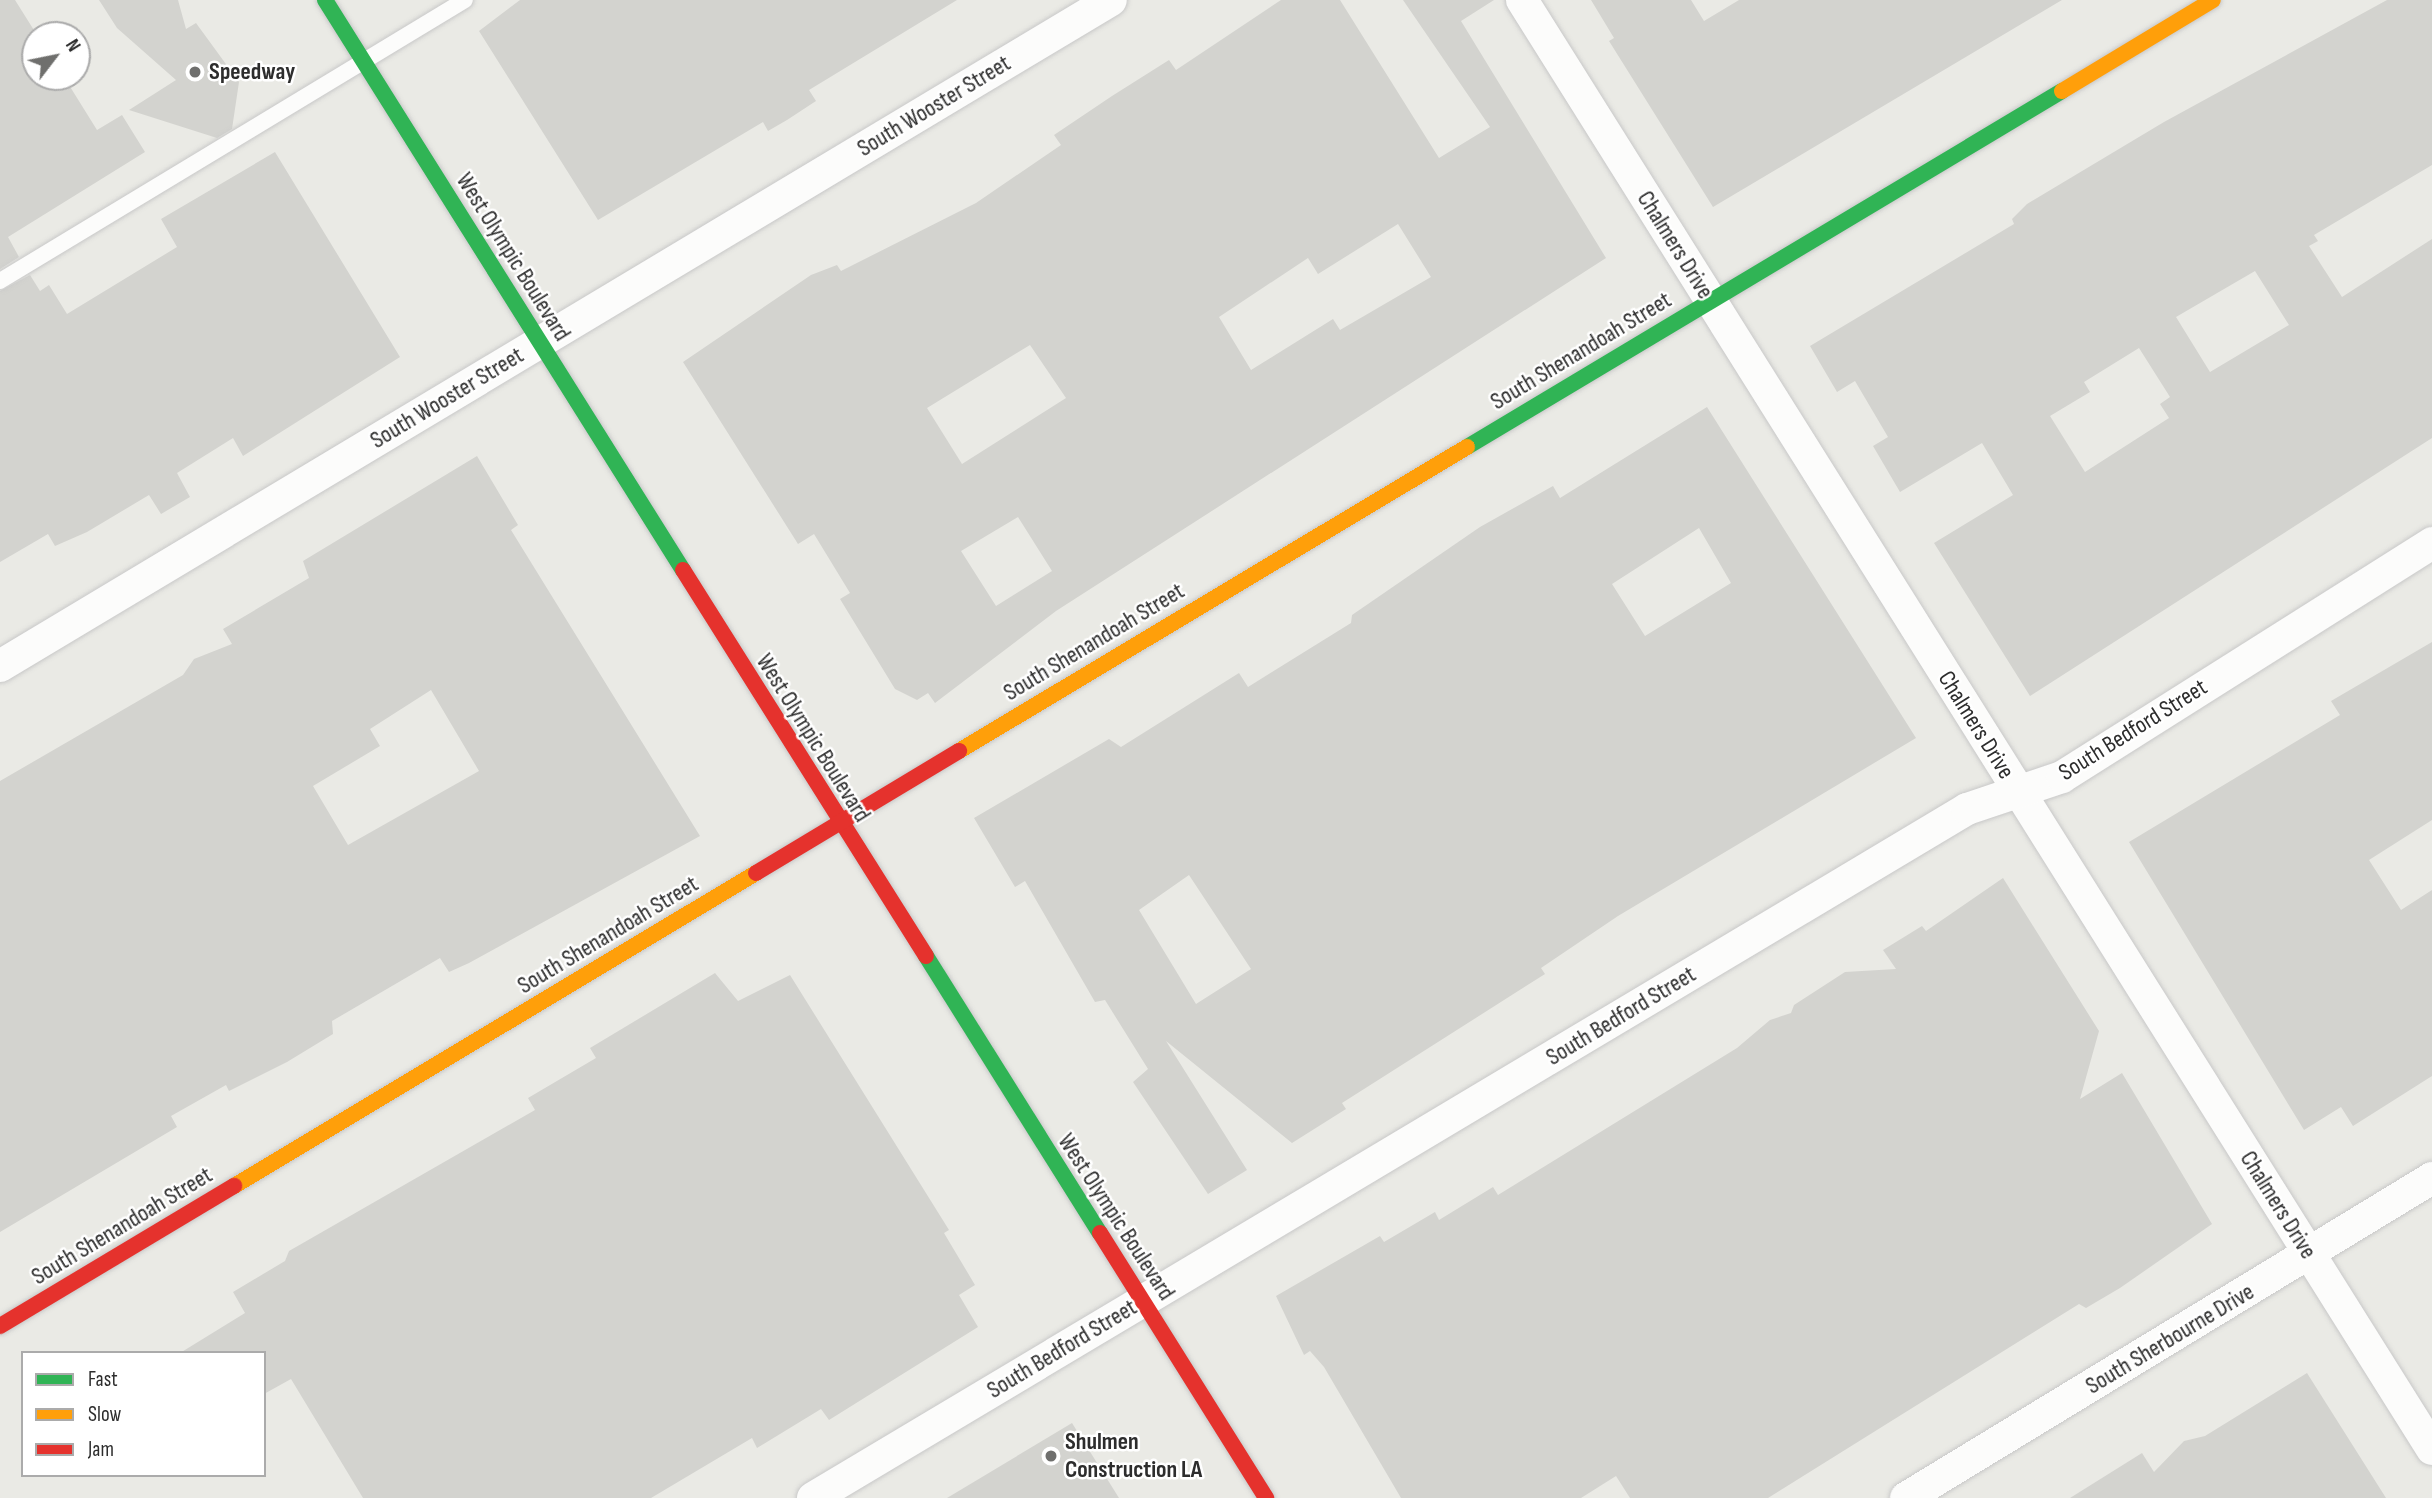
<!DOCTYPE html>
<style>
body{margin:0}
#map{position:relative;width:2432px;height:1498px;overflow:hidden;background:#eaeae5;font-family:"Sofia Sans Condensed",sans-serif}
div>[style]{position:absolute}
.building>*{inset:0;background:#d3d3cf}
.roads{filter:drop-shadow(0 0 2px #c8c8c8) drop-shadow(0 0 2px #c8c8c8)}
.lane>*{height:16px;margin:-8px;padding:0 8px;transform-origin:8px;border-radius:8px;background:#fcfcfb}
.street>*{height:32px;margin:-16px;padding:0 16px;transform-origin:16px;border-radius:16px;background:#fcfcfb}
.fast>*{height:16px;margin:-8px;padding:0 8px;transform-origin:8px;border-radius:8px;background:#30b455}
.slow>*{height:16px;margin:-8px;padding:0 8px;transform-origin:8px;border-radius:8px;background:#ff9f0a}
.jam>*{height:16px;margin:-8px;padding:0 8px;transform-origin:8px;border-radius:8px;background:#e5322d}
.dots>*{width:19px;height:19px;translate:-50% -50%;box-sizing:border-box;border:4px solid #fff;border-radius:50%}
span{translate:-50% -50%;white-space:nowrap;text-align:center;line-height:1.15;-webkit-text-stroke:5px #fff;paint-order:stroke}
.poi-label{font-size:24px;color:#2d2d2d;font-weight:700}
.left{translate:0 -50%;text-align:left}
.street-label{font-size:24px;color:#2d2d2d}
.legend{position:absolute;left:21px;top:1351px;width:245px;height:126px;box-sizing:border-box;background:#fff;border:2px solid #ababab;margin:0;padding:9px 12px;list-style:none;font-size:21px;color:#2d2d2d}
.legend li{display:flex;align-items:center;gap:14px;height:35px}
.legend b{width:35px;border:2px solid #ababab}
.north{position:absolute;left:21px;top:21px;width:70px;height:70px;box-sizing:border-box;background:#fff;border:2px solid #ababab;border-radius:50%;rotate:58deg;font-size:19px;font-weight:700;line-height:28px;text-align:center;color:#2d2d2d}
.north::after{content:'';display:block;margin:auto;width:24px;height:32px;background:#6f6f6d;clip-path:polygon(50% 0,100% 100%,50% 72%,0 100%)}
</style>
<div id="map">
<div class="building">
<div style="clip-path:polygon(0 0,15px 0,37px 35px,35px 77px,64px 77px,97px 130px,122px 115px,145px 152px,8px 237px,19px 257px,0 269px)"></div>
<div style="clip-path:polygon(99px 0,178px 0,186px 29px,196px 23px,239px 82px,232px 129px,217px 138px,129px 110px,176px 80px,117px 28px)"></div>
<div style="clip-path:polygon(520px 0,957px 0,809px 90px,816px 101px,787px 120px,768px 131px,763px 122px,598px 220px,479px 31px)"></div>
<div style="clip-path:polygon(evenodd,1281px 0,1340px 0,1439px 158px,1490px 127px,1403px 0,1494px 0,1461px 21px,1606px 258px,1056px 611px,935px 703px,928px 693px,917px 700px,895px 689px,840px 599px,850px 593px,814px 534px,798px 544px,683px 362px,811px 275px,837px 265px,841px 271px,976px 203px,1061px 145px,1054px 135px,1112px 96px,1169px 60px,1176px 70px,1281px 0,1398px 224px,1431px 277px,1340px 330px,1333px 319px,1251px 370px,1219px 317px,1308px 258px,1318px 274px,1398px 224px,1281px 0,1030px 345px,1066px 398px,962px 464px,927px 408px,1030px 345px,1281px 0,1018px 517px,1052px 571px,996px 606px,961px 551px,1018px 517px)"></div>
<div style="clip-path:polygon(1591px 0,1691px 0,1704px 21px,1739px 0,2062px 0,1713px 207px,1609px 41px,1614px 38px)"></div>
<div style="clip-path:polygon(evenodd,2387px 0,2432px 0,2432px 165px,2314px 235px,2318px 241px,2309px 246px,2342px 297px,2432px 239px,2432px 438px,2030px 696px,1934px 543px,2013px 495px,1982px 443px,1900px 492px,1873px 446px,1888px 437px,1855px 381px,1837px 392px,1810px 346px,2014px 224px,2012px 219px,2027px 204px,2164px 122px,2387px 0,2255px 271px,2289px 325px,2210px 372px,2176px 317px,2255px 271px,2387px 0,2139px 348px,2170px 397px,2160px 404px,2169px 418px,2085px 472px,2050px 416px,2090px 392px,2084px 382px,2139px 348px)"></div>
<div style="clip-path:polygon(275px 152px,400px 357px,243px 456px,233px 438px,177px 473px,190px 497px,161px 514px,149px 495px,87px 532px,55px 546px,48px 534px,0 562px,0 291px,30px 275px,40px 291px,49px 285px,67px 314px,177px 247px,161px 219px)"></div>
<div style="clip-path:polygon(evenodd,1707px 407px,1916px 738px,1618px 916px,1541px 968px,1545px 974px,1342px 1103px,1346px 1109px,1292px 1143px,1166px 1041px,1247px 1170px,1208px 1194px,1133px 1082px,1148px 1069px,1105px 1000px,1095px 1002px,1025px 881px,1015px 887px,974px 818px,1109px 739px,1121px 747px,1239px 673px,1248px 687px,1351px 623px,1352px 615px,1480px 527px,1553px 486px,1560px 498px,1707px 407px,1699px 528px,1731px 583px,1645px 636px,1612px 584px,1699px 528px,1707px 407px,1189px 875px,1251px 969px,1196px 1004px,1139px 910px,1189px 875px)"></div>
<div style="clip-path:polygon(evenodd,477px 456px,518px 525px,511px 530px,700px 836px,469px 963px,449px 972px,440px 958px,332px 1021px,333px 1034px,287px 1062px,229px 1091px,226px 1085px,171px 1116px,177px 1127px,0 1232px,0 781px,183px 675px,194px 659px,232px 644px,223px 629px,309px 578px,303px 561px,477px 456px,431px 690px,479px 771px,348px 845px,313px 786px,380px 746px,370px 729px,431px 690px)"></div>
<div style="clip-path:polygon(2432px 642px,2432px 820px,2369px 860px,2401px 910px,2432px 890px,2432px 1076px,2353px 1126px,2341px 1107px,2304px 1130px,2129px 842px,2340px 715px,2331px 701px)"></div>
<div style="clip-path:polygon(2003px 878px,2099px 1031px,2080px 1099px,2122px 1073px,2212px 1224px,2120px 1288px,2086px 1308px,2079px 1304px,1768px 1498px,1630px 1498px,1616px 1476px,1581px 1498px,1401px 1498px,1324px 1367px,1310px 1351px,1304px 1355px,1276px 1296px,1380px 1236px,1384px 1242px,1435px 1212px,1439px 1220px,1493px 1187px,1498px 1195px,1737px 1048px,1770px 1020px,1791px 1013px,1794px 1005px,1845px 972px,1896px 969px,1883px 950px,1922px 926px,1926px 931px)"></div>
<div style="clip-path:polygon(715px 973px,738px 1001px,790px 975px,949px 1230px,944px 1233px,975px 1285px,959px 1295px,978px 1327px,829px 1420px,821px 1409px,757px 1448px,752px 1438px,651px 1498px,363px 1498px,291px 1379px,264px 1394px,264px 1353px,180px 1353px,245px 1313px,233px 1292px,285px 1261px,289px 1251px,535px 1110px,528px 1098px,596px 1058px,590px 1048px)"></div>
<div style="clip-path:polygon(2307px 1373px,2386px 1498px,2070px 1498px,2142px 1453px,2154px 1472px,2184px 1441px,2205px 1436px)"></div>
<div style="clip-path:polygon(1072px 1423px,1119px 1498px,947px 1498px)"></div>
</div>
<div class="roads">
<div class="lane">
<div style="left:0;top:281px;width:543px;rotate:-31.14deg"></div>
</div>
<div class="street">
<div style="left:1522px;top:0;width:1711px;rotate:57.87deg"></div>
<div style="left:0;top:666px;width:1295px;rotate:-30.94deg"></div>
<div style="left:813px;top:1498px;width:1344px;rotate:-30.84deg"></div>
<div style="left:1967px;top:809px;width:100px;rotate:-18.6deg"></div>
<div style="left:2062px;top:777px;width:438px;rotate:-32.3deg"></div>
<div style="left:1906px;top:1498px;width:616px;rotate:-31.31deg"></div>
</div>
<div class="fast">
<div style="left:325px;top:0;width:673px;rotate:57.87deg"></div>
<div style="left:1467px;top:447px;width:693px;rotate:-30.89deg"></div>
<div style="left:926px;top:956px;width:327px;rotate:57.9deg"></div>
</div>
<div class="slow">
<div style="left:2062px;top:91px;width:176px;rotate:-31.1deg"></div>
<div style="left:959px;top:751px;width:592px;rotate:-30.9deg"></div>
<div style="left:234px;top:1186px;width:609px;rotate:-30.95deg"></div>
</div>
<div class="jam">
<div style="left:683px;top:570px;width:456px;rotate:57.8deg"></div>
<div style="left:756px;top:873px;width:237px;rotate:-31deg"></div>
<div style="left:1100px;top:1233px;width:313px;rotate:57.9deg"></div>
<div style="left:0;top:1326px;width:273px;rotate:-30.9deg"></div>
</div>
</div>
<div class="dots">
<div style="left:195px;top:72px;background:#6f6f6d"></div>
<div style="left:1051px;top:1456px;background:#6f6f6d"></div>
</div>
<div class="poi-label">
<span class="left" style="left:209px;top:72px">Speedway</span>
<span class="left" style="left:1065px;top:1456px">Shulmen<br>Construction LA</span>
</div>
<div class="street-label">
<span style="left:934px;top:106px;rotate:-31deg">South Wooster Street</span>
<span style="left:1675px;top:245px;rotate:58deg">Chalmers Drive</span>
<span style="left:513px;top:257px;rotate:58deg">West Olympic Boulevard</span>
<span style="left:1581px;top:351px;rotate:-31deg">South Shenandoah Street</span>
<span style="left:447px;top:398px;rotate:-31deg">South Wooster Street</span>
<span style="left:1094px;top:642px;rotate:-31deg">South Shenandoah Street</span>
<span style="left:1976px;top:725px;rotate:58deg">Chalmers Drive</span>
<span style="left:2133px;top:730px;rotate:-32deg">South Bedford Street</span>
<span style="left:813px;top:738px;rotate:58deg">West Olympic Boulevard</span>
<span style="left:608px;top:935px;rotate:-31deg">South Shenandoah Street</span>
<span style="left:1621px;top:1016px;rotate:-31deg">South Bedford Street</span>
<span style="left:2278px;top:1205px;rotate:58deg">Chalmers Drive</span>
<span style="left:1116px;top:1217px;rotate:57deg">West Olympic Boulevard</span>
<span style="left:122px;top:1226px;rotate:-31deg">South Shenandoah Street</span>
<span style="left:2170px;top:1339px;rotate:-31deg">South Sherbourne Drive</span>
<span style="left:1062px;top:1349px;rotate:-31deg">South Bedford Street</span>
</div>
<ul class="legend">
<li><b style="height:9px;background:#30b455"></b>Fast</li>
<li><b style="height:9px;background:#ff9f0a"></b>Slow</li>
<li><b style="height:9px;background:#e5322d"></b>Jam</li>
</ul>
<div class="north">N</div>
</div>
